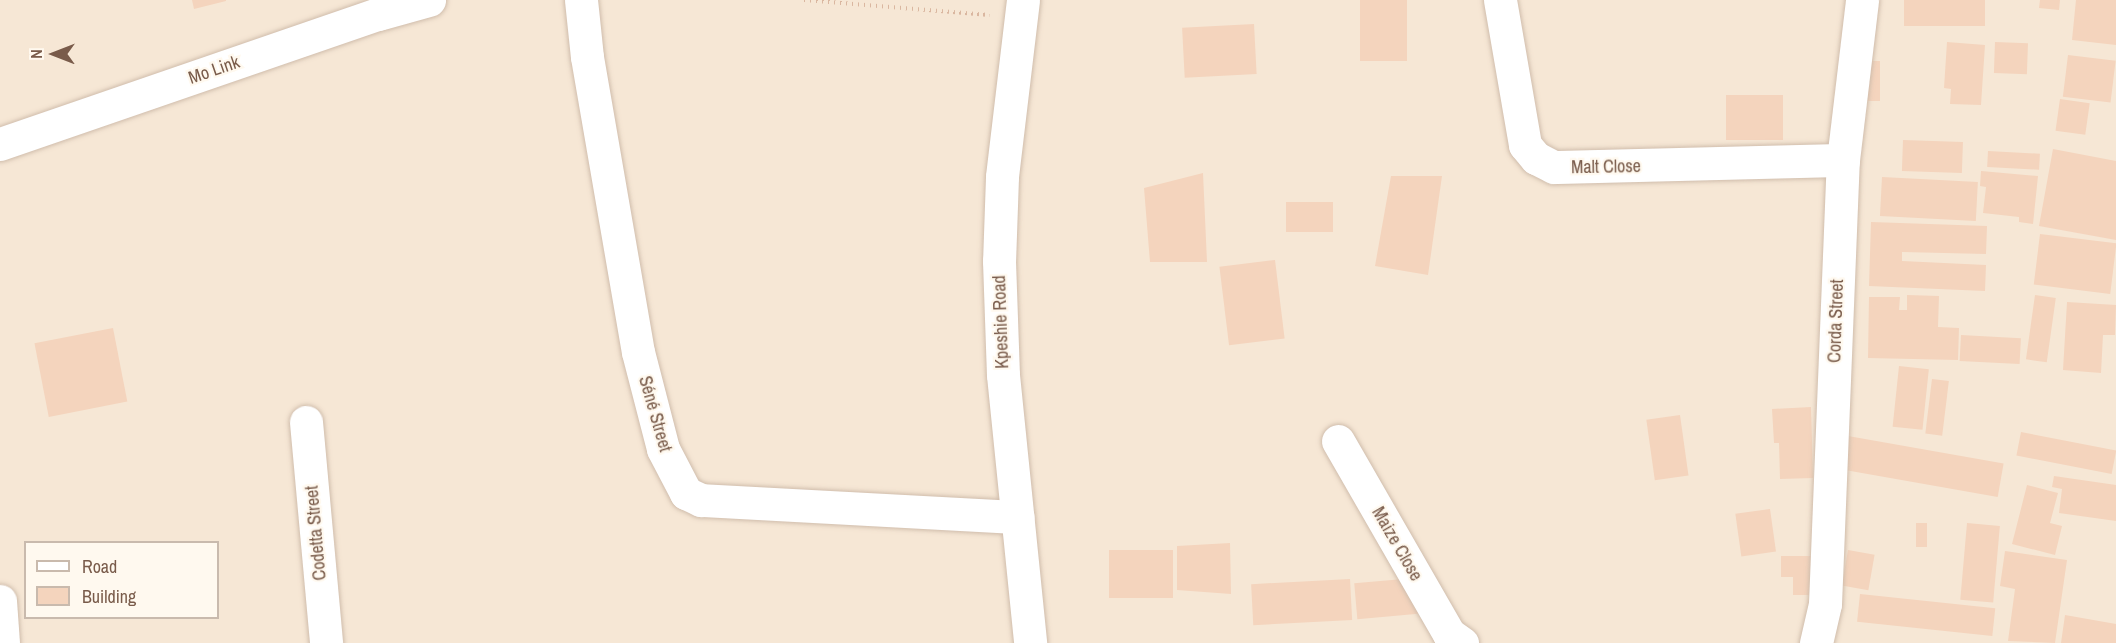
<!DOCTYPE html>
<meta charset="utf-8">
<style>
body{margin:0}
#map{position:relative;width:2116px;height:643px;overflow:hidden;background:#fdf5e7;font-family:"Archivo Narrow",sans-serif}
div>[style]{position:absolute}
.residential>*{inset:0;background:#f6e7d5}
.building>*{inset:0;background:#f4d4bd;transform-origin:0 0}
.path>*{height:4px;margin-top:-2px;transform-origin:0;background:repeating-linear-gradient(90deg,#dab7a0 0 1.5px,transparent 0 6px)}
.roads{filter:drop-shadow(0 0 2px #d0bdac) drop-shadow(0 0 2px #d0bdac)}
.minor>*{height:33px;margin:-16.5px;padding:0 16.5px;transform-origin:16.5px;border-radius:16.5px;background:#fff}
span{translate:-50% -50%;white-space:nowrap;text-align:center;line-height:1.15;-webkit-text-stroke:4.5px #fff9ef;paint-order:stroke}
.street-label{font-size:18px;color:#795b4a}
.legend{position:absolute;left:24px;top:541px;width:195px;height:78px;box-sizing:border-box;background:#fff9ef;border:2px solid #c9baad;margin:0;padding:8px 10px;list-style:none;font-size:18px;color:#795b4a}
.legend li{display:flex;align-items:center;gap:12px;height:30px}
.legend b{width:30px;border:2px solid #c9baad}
.north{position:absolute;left:24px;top:24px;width:60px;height:60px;-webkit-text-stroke:4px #fff9ef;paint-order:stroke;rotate:270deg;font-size:16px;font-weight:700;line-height:24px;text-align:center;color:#795b4a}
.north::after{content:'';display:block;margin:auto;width:21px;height:27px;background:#795b4a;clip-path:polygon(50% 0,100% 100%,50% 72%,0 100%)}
</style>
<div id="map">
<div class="residential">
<div style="clip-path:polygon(evenodd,0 0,2116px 0,2116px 643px,0 643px,0 0,26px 542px,218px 542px,218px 618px,26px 618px,26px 542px)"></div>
</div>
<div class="building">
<div style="clip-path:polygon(192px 0,226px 0,226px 1px,194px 9px)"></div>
<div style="left:1360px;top:0;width:47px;height:61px"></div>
<div style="left:1904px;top:0;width:81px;height:26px"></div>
<div style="clip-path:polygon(2040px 0,2060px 0,2059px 10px,2039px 8px)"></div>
<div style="clip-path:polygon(2076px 0,2116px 0,2116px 45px,2072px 40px)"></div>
<div style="left:1254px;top:24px;width:50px;height:72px;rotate:87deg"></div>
<div style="clip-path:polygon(1947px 42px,1985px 45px,1981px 105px,1950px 104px,1951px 89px,1944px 88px)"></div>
<div style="left:1995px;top:42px;width:33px;height:31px;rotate:2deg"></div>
<div style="left:2068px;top:55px;width:48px;height:42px;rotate:7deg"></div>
<div style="left:1864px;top:61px;width:16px;height:40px"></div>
<div style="left:1726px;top:95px;width:57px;height:45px"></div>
<div style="left:2060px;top:99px;width:30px;height:32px;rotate:8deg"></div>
<div style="left:1903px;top:140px;width:60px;height:31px;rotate:2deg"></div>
<div style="clip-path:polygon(2053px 149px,2116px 161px,2116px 240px,2039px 226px)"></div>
<div style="left:1988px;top:151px;width:52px;height:16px;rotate:3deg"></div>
<div style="clip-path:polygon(1981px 171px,2038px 176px,2033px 224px,2019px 222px,2019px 217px,1983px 213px,1986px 187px,1980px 186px)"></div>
<div style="clip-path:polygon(1203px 173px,1207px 262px,1150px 262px,1144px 188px)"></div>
<div style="clip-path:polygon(1391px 176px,1442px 176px,1428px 275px,1375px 266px)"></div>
<div style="left:1882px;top:177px;width:96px;height:39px;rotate:3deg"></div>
<div style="left:1333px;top:202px;width:30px;height:47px;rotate:90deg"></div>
<div style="clip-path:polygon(1871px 222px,1987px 226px,1986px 254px,1902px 252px,1902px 261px,1986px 265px,1985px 291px,1869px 286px)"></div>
<div style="left:2040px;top:234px;width:77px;height:51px;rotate:7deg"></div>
<div style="left:1275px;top:260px;width:79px;height:56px;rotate:83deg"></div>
<div style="clip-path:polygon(1907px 295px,1939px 296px,1938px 327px,1959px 328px,1958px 360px,1868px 358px,1869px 297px,1900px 297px,1899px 310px,1907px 310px)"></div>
<div style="left:2035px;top:295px;width:21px;height:65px;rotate:8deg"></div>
<div style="clip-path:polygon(2067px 302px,2116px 305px,2115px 335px,2103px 335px,2101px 373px,2063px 370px)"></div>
<div style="left:113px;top:328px;width:75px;height:80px;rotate:79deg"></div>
<div style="left:1961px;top:335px;width:60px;height:26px;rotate:3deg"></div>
<div style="left:1899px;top:366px;width:30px;height:61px;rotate:6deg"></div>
<div style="left:1932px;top:379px;width:17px;height:55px;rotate:7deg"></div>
<div style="clip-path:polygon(1811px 407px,1813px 478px,1780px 479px,1779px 443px,1774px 443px,1772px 409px)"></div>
<div style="left:1680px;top:415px;width:61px;height:34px;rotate:82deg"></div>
<div style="left:2021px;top:432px;width:97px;height:24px;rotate:11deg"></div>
<div style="left:1848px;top:436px;width:158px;height:34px;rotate:10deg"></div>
<div style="clip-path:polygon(2054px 476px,2116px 485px,2116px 521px,2059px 513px,2062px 489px,2052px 487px)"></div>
<div style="clip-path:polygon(2027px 485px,2058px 493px,2050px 523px,2062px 526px,2055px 555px,2012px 544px)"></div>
<div style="left:1770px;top:509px;width:43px;height:35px;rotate:82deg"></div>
<div style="left:1916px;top:523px;width:11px;height:24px"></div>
<div style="left:1967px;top:523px;width:33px;height:77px;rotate:5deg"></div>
<div style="clip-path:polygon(1230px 543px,1231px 594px,1177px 590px,1177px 546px)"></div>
<div style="left:1109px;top:550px;width:64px;height:48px"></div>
<div style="left:1848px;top:550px;width:27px;height:36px;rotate:10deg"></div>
<div style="clip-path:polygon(2005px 551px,2067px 560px,2055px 643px,2008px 641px,2015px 589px,2000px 586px)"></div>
<div style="clip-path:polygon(1781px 556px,1814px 556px,1814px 595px,1793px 595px,1793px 577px,1781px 577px)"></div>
<div style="left:1415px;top:578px;width:36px;height:61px;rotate:85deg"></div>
<div style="left:1350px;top:579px;width:41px;height:99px;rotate:87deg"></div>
<div style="left:1860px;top:594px;width:136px;height:28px;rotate:6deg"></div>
<div style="clip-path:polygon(2065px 615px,2116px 624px,2116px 643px,2061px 643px)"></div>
</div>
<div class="path">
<div style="left:804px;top:0;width:186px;rotate:4.6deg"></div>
</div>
<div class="roads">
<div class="minor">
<div style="left:581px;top:0;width:57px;rotate:84deg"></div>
<div style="left:587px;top:57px;width:299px;rotate:80.2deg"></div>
<div style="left:638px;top:352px;width:100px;rotate:75.5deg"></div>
<div style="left:663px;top:449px;width:50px;rotate:62.4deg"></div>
<div style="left:686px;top:493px;width:17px;rotate:25deg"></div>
<div style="left:701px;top:500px;width:317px;rotate:3.1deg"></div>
<div style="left:1023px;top:0;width:178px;rotate:96.8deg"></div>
<div style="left:1002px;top:177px;width:84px;rotate:92deg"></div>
<div style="left:999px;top:261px;width:114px;rotate:88deg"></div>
<div style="left:1003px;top:375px;width:269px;rotate:84.2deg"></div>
<div style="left:1500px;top:0;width:147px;rotate:80.2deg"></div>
<div style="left:1525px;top:145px;width:17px;rotate:50deg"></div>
<div style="left:1536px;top:158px;width:20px;rotate:27deg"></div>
<div style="left:1554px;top:167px;width:289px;rotate:-1.4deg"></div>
<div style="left:0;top:144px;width:400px;rotate:-19deg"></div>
<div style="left:378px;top:14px;width:53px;rotate:-15.4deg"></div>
<div style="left:306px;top:422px;width:222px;rotate:84.8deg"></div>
<div style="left:1338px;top:441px;width:223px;rotate:60.1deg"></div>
<div style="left:1449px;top:634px;width:16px;rotate:35deg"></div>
<div style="left:0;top:601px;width:42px;rotate:85.9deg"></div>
<div style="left:1816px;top:643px;width:40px;rotate:-77deg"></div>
<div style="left:1825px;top:604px;width:444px;rotate:-87.7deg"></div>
<div style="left:1843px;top:160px;width:161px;rotate:-83.2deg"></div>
</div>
</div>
<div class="street-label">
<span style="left:214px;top:70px;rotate:-19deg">Mo Link</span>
<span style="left:1606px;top:167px;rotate:-1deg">Malt Close</span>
<span style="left:1836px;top:321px;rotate:-88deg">Corda Street</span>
<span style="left:1001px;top:322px;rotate:-92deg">Kpeshie Road</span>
<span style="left:655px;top:414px;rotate:74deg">Séné Street</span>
<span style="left:316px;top:533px;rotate:-95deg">Codetta Street</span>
<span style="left:1397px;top:544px;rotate:60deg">Maize Close</span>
</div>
<ul class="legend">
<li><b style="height:8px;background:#fff"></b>Road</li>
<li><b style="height:16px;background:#f4d4bd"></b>Building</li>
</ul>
<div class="north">N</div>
</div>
